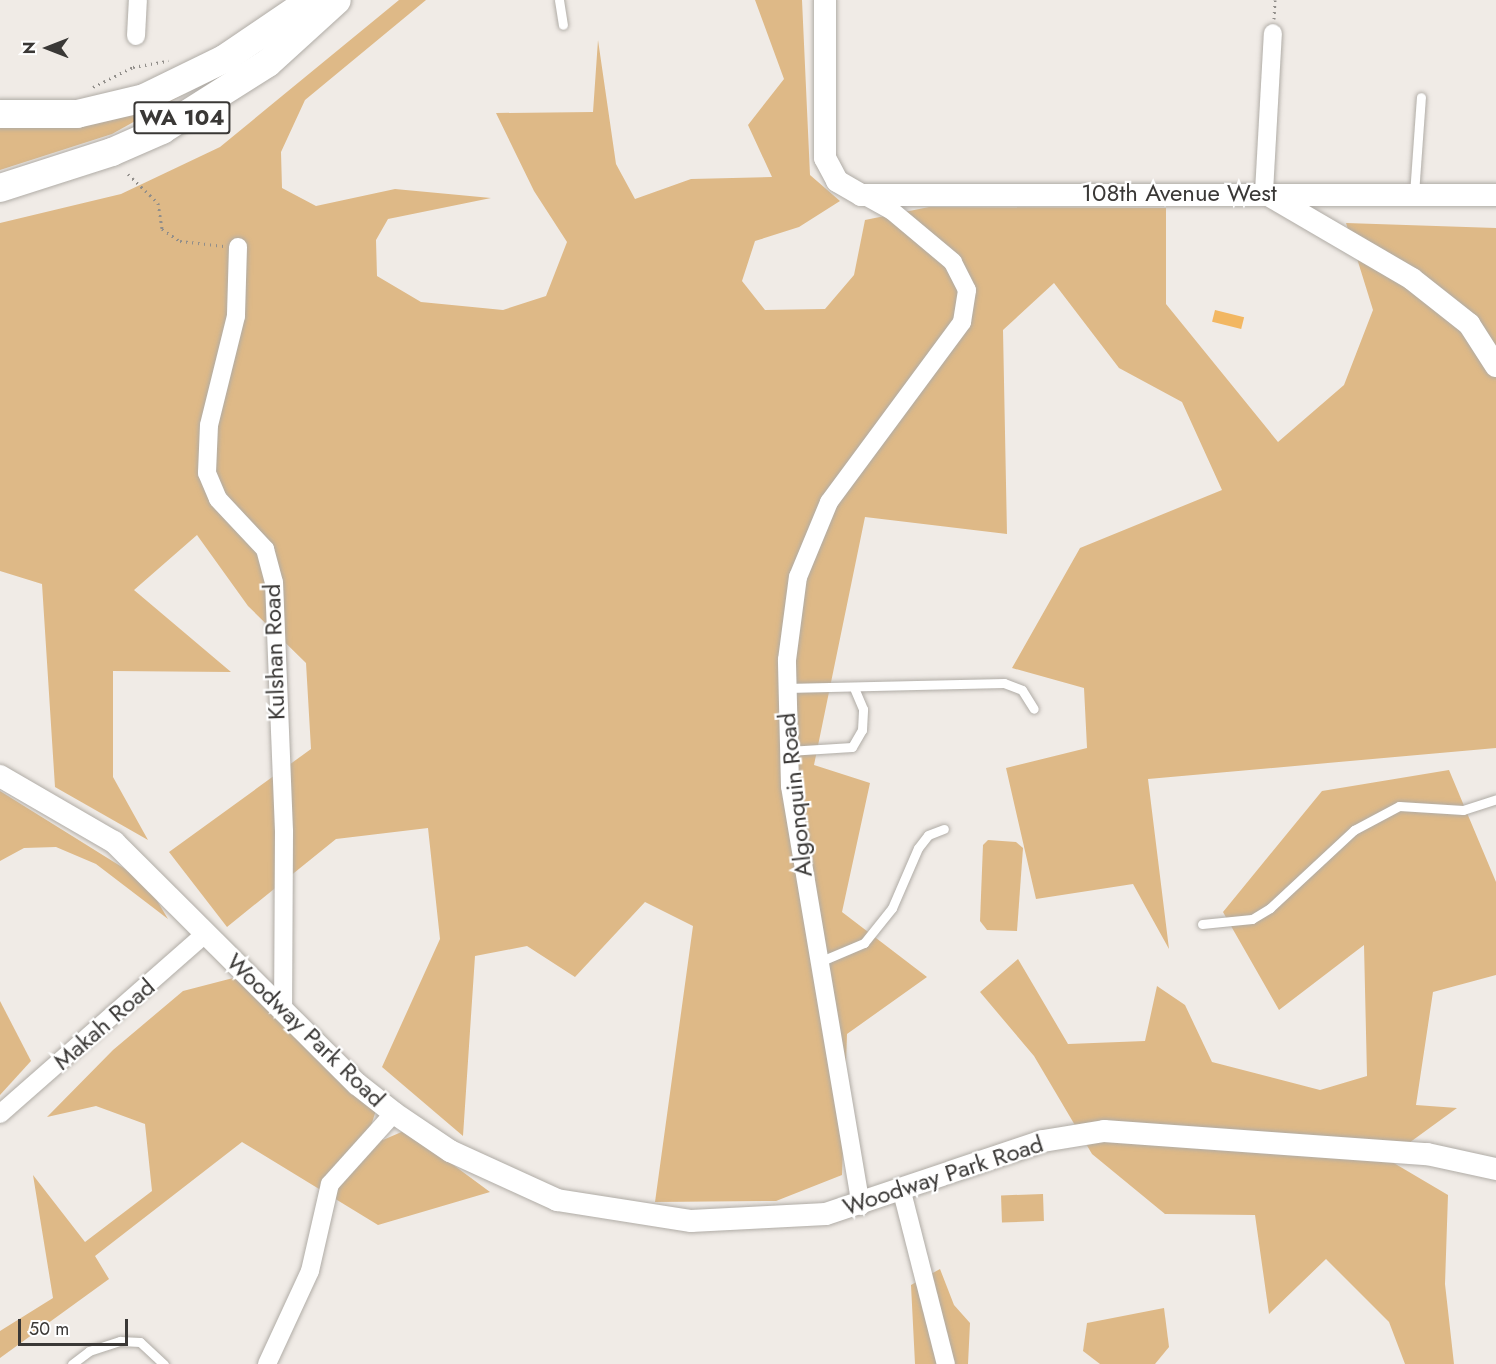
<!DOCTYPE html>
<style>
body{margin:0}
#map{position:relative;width:1496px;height:1364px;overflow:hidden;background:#f0ebe6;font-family:Jost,sans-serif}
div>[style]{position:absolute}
.green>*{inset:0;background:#deb987;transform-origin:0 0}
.water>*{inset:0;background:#f2b762;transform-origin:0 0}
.path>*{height:3px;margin-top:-1.5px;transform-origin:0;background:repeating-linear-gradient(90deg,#918e8a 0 1.5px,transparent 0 6px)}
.roads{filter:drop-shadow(0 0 2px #b0aca6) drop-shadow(0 0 2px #b0aca6)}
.service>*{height:9px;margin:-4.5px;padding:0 4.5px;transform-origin:4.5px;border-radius:4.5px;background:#fff}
.minor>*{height:18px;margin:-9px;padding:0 9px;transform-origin:9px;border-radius:9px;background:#fff}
.tertiary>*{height:22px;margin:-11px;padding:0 11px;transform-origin:11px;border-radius:11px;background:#fff}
.primary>*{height:28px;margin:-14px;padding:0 14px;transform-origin:14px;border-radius:14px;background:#fff}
span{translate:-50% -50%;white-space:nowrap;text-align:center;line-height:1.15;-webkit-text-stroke:4.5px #fff;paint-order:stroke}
.shield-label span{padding:2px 4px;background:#fff;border:2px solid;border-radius:4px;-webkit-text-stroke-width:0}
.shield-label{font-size:22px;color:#3a3836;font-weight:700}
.street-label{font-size:24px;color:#3a3836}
.north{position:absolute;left:18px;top:18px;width:60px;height:60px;-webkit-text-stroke:4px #fff;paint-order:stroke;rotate:270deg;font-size:16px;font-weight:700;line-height:24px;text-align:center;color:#3a3836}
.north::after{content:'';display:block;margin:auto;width:21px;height:27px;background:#3a3836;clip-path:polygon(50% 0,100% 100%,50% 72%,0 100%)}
.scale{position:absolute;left:18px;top:1319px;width:110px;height:27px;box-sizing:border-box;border:3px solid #3a3836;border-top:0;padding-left:8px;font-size:18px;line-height:21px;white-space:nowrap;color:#3a3836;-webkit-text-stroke:4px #fff;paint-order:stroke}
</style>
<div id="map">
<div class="green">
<div style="clip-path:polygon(399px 0,426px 0,305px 100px,281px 152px,282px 188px,316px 206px,395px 189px,491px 198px,388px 219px,376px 240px,377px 276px,421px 302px,503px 310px,546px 296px,567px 242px,534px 191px,496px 113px,593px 112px,598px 40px,616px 164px,635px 199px,691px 179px,772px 177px,748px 125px,784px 79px,755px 0,802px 0,810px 175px,840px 201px,799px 227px,755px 241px,742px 281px,765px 310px,825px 309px,854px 275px,865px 220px,929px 207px,1166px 208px,1166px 304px,1278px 442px,1344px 385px,1373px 310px,1346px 223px,1496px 228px,1496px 748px,1148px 779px,1169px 949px,1133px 884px,1036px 899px,1006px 768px,1087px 748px,1084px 688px,1012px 668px,1080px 548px,1222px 490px,1182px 402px,1119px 368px,1054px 283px,1003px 330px,1007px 534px,865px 517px,814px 765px,870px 783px,842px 912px,927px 977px,847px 1034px,842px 1175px,776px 1201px,655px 1202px,693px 926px,645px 902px,575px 977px,527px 946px,475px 956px,463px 1136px,382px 1067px,440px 939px,428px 828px,336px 839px,227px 927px,169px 852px,311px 749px,306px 663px,248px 606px,197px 535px,134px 590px,231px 672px,113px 671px,113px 777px,148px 840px,55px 787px,42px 584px,0 571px,0 223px,121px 194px,220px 147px)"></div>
<div style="clip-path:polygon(207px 81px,112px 134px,0 170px,0 121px)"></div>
<div style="clip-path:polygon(1449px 770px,1496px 882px,1496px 975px,1433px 992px,1416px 1105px,1457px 1108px,1387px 1159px,1448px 1195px,1445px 1284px,1454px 1364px,1405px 1364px,1389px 1322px,1326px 1259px,1269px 1314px,1255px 1215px,1165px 1214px,1092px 1154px,1034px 1056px,980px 992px,1018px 959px,1068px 1044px,1145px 1041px,1157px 986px,1185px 1005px,1212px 1062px,1320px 1090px,1367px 1076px,1364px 945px,1279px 1010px,1223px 912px,1322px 791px)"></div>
<div style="clip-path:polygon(0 791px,146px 882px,168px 919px,96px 864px,56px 847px,24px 848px,0 861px)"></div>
<div style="clip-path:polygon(988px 840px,1016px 842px,1023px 848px,1017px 931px,987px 930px,980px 921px,983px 845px)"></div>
<div style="clip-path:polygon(237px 977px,377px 1107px,371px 1126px,383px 1140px,406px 1130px,490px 1192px,378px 1225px,242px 1142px,95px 1256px,109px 1279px,0 1358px,0 1331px,53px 1298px,33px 1175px,85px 1242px,152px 1191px,145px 1124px,96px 1106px,47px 1117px,113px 1050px,183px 991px)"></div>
<div style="clip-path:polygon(0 1001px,31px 1061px,0 1095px)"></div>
<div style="left:1043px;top:1194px;width:27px;height:42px;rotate:88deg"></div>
<div style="clip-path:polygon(940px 1269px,954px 1305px,970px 1323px,968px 1364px,915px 1364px,911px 1285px)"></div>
<div style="clip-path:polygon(1164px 1308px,1169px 1347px,1155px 1364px,1100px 1364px,1083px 1351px,1087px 1323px)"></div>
</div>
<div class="water">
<div style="left:1215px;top:310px;width:30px;height:12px;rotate:14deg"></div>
</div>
<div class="path">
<div style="left:1274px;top:19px;width:19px;rotate:-87deg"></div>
<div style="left:93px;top:87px;width:45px;rotate:-26.6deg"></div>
<div style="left:133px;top:67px;width:36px;rotate:-10deg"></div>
<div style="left:128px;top:174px;width:42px;rotate:44deg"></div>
<div style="left:158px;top:203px;width:26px;rotate:81deg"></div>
<div style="left:162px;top:229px;width:22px;rotate:34deg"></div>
<div style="left:180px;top:241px;width:44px;rotate:6.5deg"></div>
</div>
<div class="roads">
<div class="service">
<div style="left:559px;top:0;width:25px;rotate:81deg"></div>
<div style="left:1414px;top:194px;width:97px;rotate:-85.9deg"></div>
<div style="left:786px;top:688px;width:218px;rotate:-1.3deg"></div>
<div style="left:1004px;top:683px;width:19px;rotate:21deg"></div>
<div style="left:1022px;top:690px;width:22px;rotate:58deg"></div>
<div style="left:788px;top:751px;width:64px;rotate:-3.6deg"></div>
<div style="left:852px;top:747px;width:20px;rotate:-60deg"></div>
<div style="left:862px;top:730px;width:21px;rotate:-87deg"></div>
<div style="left:863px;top:709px;width:21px;rotate:-113deg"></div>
<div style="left:1202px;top:924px;width:50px;rotate:-5.7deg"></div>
<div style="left:1252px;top:919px;width:21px;rotate:-31deg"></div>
<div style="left:1270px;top:908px;width:115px;rotate:-42.9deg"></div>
<div style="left:1354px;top:830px;width:51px;rotate:-28.1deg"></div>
<div style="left:1399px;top:806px;width:64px;rotate:3.6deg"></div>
<div style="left:1463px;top:810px;width:35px;rotate:-18deg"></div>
<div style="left:819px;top:962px;width:49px;rotate:-22.9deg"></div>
<div style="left:864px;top:943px;width:45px;rotate:-51.3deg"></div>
<div style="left:892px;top:908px;width:65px;rotate:-66.6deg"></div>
<div style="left:918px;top:848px;width:16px;rotate:-52deg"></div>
<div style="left:928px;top:835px;width:17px;rotate:-21deg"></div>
<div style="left:72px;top:1364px;width:21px;rotate:-37deg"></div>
<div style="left:89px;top:1351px;width:33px;rotate:-18deg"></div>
<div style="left:120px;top:1341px;width:20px;rotate:3deg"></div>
<div style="left:140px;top:1342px;width:33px;rotate:43deg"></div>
</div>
<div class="minor">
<div style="left:136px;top:36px;width:36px;rotate:-87deg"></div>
<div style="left:1264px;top:192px;width:159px;rotate:-86.8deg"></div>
<div style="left:238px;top:247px;width:69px;rotate:91.7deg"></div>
<div style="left:236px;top:316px;width:112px;rotate:103.9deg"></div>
<div style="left:209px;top:425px;width:48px;rotate:92.4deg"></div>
<div style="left:207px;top:473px;width:28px;rotate:67deg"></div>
<div style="left:218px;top:499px;width:69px;rotate:46.8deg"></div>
<div style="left:265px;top:549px;width:34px;rotate:75deg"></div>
<div style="left:274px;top:582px;width:250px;rotate:87.7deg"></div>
<div style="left:284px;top:832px;width:178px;rotate:90.3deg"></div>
<div style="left:0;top:1114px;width:274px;rotate:-41.3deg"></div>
<div style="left:902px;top:1192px;width:178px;rotate:75.7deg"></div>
<div style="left:861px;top:1206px;width:426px;rotate:-99.6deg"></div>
<div style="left:790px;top:786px;width:126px;rotate:-91.4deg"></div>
<div style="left:787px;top:660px;width:84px;rotate:-82.5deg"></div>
<div style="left:798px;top:577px;width:81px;rotate:-67.5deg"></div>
<div style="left:829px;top:502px;width:224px;rotate:-53.5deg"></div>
<div style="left:962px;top:322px;width:32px;rotate:-81deg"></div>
<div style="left:967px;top:290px;width:31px;rotate:-117deg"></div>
<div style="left:953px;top:262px;width:80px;rotate:-140.1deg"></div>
<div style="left:892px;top:211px;width:33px;rotate:-151deg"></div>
<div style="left:267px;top:1364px;width:102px;rotate:-65.2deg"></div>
<div style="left:310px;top:1271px;width:89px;rotate:-77.1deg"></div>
<div style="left:330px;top:1184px;width:96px;rotate:-48deg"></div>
</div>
<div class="tertiary">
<div style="left:825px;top:0;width:158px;rotate:90deg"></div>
<div style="left:825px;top:158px;width:26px;rotate:62deg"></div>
<div style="left:837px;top:181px;width:28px;rotate:30deg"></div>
<div style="left:861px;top:195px;width:635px"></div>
<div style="left:1265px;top:193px;width:170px;rotate:30.3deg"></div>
<div style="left:1412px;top:279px;width:73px;rotate:38.3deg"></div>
<div style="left:1469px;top:324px;width:50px;rotate:57.3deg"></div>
<div style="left:0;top:776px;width:132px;rotate:30.1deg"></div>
<div style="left:114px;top:842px;width:343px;rotate:44.9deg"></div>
<div style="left:357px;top:1084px;width:47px;rotate:38.1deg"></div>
<div style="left:394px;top:1113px;width:68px;rotate:34.2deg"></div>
<div style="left:450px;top:1151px;width:118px;rotate:24.6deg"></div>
<div style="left:557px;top:1200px;width:136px;rotate:8.9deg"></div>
<div style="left:691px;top:1221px;width:135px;rotate:-3deg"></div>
<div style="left:826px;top:1214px;width:229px;rotate:-18.6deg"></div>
<div style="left:1043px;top:1141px;width:62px;rotate:-9.3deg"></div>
<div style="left:1104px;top:1131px;width:324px;rotate:4.1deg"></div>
<div style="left:1427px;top:1154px;width:71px;rotate:12.3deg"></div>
</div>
<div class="primary">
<div style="left:0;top:114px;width:77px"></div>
<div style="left:77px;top:114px;width:69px;rotate:-13.4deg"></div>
<div style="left:144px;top:98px;width:89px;rotate:-26deg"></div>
<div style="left:224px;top:59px;width:105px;rotate:-34.1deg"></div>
<div style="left:0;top:188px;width:118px;rotate:-17.8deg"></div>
<div style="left:112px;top:152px;width:55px;rotate:-23.7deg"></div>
<div style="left:162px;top:130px;width:125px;rotate:-32.3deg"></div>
<div style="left:268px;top:63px;width:93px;rotate:-42.4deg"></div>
</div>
</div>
<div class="shield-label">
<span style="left:182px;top:118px">WA 104</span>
</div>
<div class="street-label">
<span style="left:1179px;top:193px">108th Avenue West</span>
<span style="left:274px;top:652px;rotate:-92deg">Kulshan Road</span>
<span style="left:795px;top:795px;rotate:-96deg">Algonquin Road</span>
<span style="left:104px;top:1024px;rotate:-41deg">Makah Road</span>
<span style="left:306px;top:1030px;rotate:44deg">Woodway Park Road</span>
<span style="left:943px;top:1175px;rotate:-18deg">Woodway Park Road</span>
</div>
<div class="north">N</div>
<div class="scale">50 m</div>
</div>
